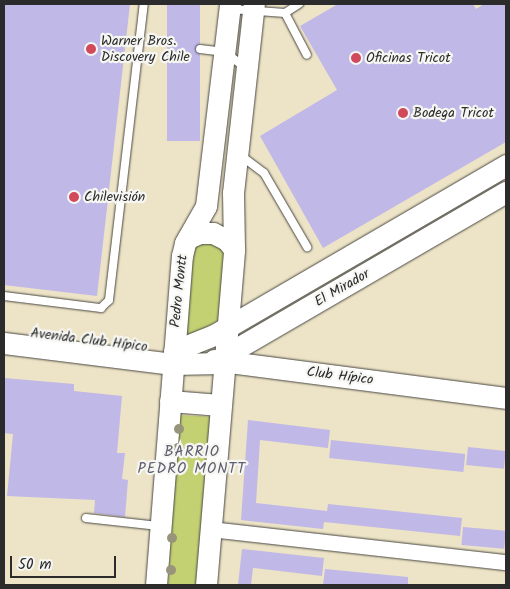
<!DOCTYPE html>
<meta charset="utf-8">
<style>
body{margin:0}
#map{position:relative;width:510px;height:589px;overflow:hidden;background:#ede3c6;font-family:Kalam,sans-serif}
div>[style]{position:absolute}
.green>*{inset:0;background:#c4d173;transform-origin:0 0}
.building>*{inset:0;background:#c0b8e7;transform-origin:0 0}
.roads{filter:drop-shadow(0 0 1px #484742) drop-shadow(0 0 1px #484742)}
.lane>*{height:8px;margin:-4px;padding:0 4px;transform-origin:4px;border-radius:4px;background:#fff}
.street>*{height:15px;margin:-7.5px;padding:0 7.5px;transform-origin:7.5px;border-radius:7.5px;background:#fff}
.secondary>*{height:21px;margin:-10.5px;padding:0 10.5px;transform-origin:10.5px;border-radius:10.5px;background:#fff}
.trees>*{width:10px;height:10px;margin:-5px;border-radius:50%;background:#97947b}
.dots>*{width:14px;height:14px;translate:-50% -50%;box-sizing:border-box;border:2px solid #f6f6f2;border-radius:50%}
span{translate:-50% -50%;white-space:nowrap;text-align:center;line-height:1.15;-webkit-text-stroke:4.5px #f6f6f2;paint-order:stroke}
.poi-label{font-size:14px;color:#2b2b2b}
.left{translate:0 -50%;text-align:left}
.street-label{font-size:14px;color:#2b2b2b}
.neighbourhood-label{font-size:15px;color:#5f5c6d;letter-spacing:1px}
.frame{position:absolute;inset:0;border:5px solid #2b2b2b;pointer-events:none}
.scale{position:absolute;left:10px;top:556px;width:106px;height:22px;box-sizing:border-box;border:2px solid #2b2b2b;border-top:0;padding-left:6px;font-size:15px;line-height:18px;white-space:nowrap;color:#2b2b2b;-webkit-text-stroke:4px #f6f6f2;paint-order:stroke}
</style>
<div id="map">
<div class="green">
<div style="clip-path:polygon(201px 237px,226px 251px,220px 319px,198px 333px,181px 335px,188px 247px)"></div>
<div style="left:177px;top:415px;width:35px;height:170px;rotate:3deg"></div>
</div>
<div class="building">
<div style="clip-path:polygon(4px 4px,130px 4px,97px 296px,4px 285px)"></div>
<div style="left:167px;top:4px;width:33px;height:137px"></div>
<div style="clip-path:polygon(338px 4px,473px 4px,476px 9px,484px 4px,506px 4px,506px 142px,323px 248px,260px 136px,337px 90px,300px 26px)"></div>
<div style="clip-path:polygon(4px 378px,74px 384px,74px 391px,122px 396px,117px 453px,125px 453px,122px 479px,128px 480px,125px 517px,94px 513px,95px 500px,7px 496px,13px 434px,4px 433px)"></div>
<div style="clip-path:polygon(248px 420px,330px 430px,328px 448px,260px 440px,256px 503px,327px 511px,328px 504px,462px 518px,460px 536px,324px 522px,323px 529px,241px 520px)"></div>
<div style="left:331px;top:440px;width:135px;height:18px;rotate:6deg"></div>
<div style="left:468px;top:447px;width:38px;height:18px;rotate:6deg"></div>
<div style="left:463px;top:527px;width:43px;height:18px;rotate:5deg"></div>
<div style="clip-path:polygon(242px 549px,324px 558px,322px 576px,253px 568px,251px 585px,238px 585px)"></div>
<div style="clip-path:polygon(325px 569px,408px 577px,408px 585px,323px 585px)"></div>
</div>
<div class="roads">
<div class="lane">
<div style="left:231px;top:9px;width:54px;rotate:4.2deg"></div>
<div style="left:285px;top:13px;width:17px;rotate:-33deg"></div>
<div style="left:285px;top:13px;width:47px;rotate:62.4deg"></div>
<div style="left:200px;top:49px;width:25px;rotate:7deg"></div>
<div style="left:225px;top:52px;width:23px;rotate:38deg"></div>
<div style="left:240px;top:155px;width:30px;rotate:37deg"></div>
<div style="left:264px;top:173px;width:86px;rotate:59.8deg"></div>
<div style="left:4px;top:296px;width:98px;rotate:7.1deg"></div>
<div style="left:101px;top:308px;width:11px;rotate:-45deg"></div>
<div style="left:109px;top:300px;width:298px;rotate:-83.3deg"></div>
<div style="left:86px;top:518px;width:73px;rotate:6.3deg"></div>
</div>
<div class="street">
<div style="left:210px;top:529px;width:298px;rotate:6.4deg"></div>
</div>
<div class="secondary">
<div style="left:188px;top:238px;width:13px;rotate:-23deg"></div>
<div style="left:200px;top:233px;width:13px"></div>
<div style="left:213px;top:233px;width:16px;rotate:27deg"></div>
<div style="left:227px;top:240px;width:11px;rotate:52deg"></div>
<div style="left:4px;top:343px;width:170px;rotate:7.1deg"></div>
<div style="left:173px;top:364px;width:50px;rotate:-1.1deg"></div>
<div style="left:223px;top:363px;width:19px;rotate:-47deg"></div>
<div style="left:236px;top:349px;width:312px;rotate:-30.2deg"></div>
<div style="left:174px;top:351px;width:43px;rotate:-21.8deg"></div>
<div style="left:214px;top:335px;width:338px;rotate:-30.2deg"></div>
<div style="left:214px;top:360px;width:294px;rotate:7.4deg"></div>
<div style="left:170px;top:401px;width:50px;rotate:4.6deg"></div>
<div style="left:156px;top:585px;width:330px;rotate:-85.5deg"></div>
<div style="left:182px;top:256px;width:13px;rotate:-77deg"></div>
<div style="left:185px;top:243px;width:43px;rotate:-60.4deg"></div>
<div style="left:206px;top:206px;width:203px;rotate:-83.2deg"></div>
<div style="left:206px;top:585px;width:337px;rotate:-85.2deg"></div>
<div style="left:234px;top:249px;width:56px;rotate:-91deg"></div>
<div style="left:233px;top:193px;width:190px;rotate:-83.7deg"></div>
</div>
</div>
<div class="trees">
<div style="left:179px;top:429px"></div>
<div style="left:178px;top:448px"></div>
<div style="left:172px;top:538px"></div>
<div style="left:171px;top:570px"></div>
</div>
<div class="dots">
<div style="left:91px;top:49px;background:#d1495b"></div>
<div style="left:356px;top:58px;background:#d1495b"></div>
<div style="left:403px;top:113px;background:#d1495b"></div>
<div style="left:74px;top:197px;background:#d1495b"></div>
</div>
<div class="poi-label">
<span class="left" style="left:101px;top:49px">Warner Bros.<br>Discovery Chile</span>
<span class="left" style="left:366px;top:58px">Oficinas Tricot</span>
<span class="left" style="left:413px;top:113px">Bodega Tricot</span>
<span class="left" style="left:84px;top:197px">Chilevisión</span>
</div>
<div class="street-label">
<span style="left:342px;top:288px;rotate:-30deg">El Mirador</span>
<span style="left:179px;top:291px;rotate:-84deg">Pedro Montt</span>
<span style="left:89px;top:340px;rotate:7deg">Avenida Club Hípico</span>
<span style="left:340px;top:376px;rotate:7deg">Club Hípico</span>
</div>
<div class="neighbourhood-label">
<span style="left:192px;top:461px">BARRIO<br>PEDRO MONTT</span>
</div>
<div class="frame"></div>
<div class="scale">50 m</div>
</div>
